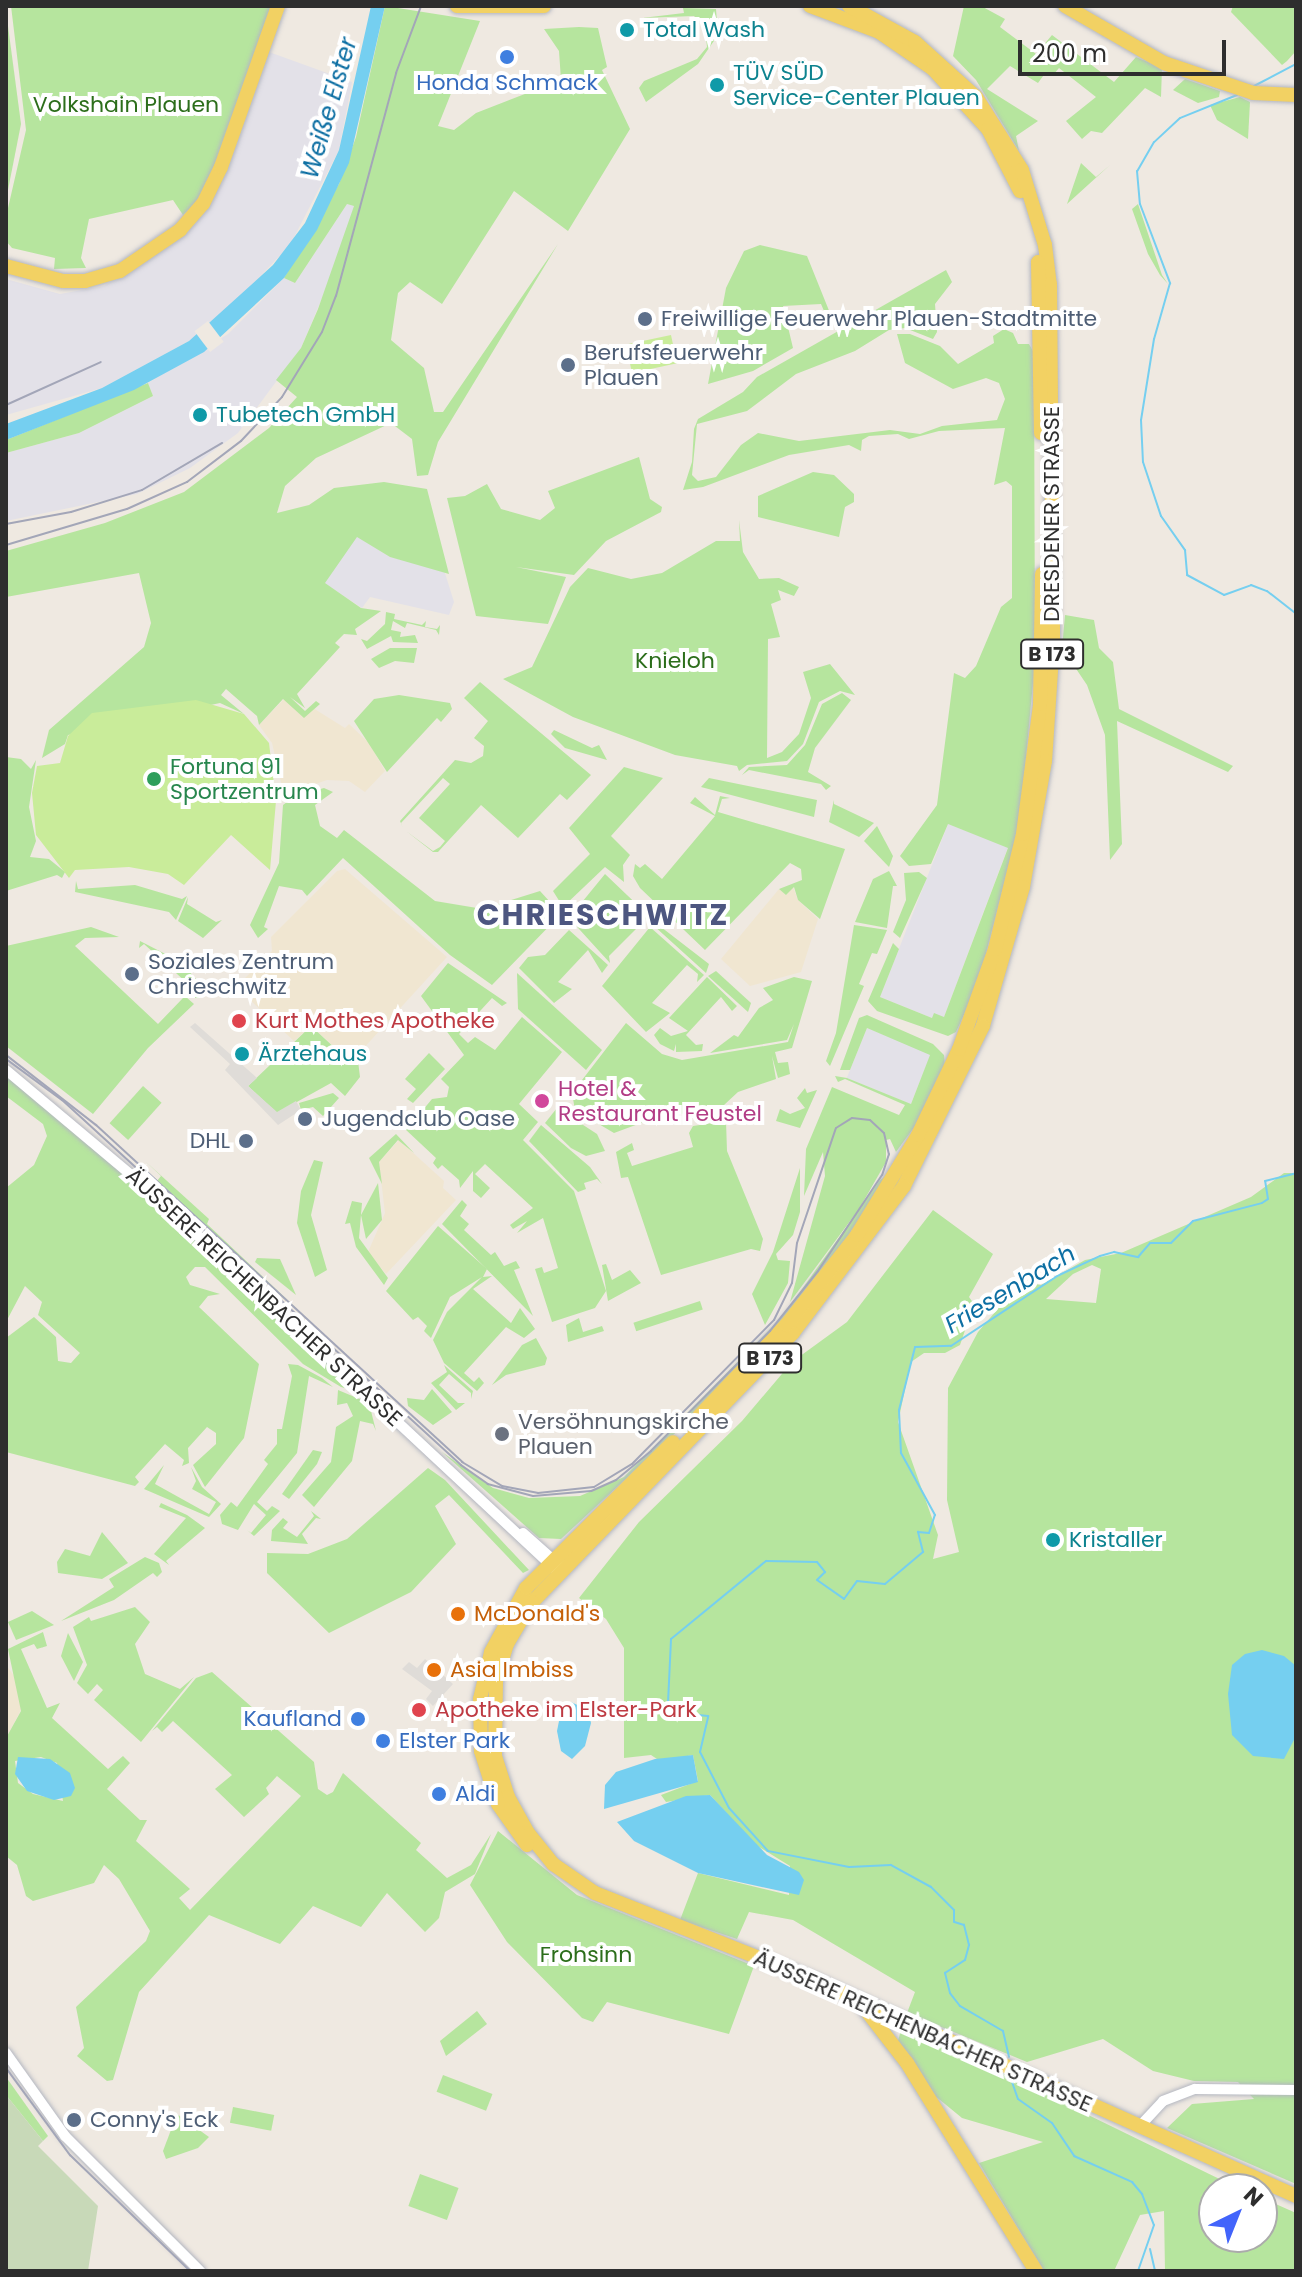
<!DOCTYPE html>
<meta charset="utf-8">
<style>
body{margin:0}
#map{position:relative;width:1302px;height:2277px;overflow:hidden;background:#efe9e1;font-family:Poppins,sans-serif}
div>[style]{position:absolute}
.industrial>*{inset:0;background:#e3e1e8;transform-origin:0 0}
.education>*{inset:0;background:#f0e6d1}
.green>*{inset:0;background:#b6e59e;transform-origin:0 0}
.cemetery>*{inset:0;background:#c8d9b8}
.pitch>*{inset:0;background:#c9ec9a;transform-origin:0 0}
.plaza>*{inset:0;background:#dfdcd8}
.water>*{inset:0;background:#75cff0}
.pier>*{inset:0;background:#efe9e1;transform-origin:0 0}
.stream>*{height:2px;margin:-1px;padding:0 1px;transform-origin:1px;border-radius:1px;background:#75cff0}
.roads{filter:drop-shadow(0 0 2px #b4b7c1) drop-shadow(0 0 2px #b4b7c1)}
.minor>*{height:10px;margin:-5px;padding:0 5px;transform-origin:5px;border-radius:5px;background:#fff}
.major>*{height:14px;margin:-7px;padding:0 7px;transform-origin:7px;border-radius:7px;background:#f2d163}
.tram>*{height:2px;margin:-1px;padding:0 1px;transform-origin:1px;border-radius:1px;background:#a3a6b8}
.rail>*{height:2px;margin:-1px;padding:0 1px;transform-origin:1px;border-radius:1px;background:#a3a6b8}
.dots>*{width:22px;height:22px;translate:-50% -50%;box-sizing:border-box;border:4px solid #fff;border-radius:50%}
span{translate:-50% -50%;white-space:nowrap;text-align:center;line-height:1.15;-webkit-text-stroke:8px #fff;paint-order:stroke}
.shield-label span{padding:2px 6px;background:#fff;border:2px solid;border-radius:6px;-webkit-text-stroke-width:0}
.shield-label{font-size:20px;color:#2e2e2e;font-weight:700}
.culture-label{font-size:22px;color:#0d838f}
.left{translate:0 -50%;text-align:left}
.shop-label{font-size:22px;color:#366cbe}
.right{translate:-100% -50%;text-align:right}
.park-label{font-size:22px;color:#2c6e1b}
.service-label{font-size:22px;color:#4e5e75}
.street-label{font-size:22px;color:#2e2e2e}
.leisure-label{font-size:22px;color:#27864d}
.health-label{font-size:22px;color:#be3a42}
.hotel-label{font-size:22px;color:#b23c85}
.worship-label{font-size:22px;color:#5b616d}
.food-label{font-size:22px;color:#c56008}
.water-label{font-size:24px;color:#0d6fa3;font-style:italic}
.district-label{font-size:30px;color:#4d5680;font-weight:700;letter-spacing:2px}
.frame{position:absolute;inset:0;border:8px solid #2e2e2e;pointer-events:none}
.north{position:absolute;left:1198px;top:2173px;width:80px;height:80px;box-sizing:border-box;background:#fff;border:2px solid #ababab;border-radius:50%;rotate:43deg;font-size:22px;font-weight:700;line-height:32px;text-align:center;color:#2e2e2e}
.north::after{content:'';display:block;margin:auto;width:28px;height:36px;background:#4264fb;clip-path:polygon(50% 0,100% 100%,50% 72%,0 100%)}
.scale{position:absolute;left:1018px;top:40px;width:208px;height:36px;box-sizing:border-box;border:4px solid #2e2e2e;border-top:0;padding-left:10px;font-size:24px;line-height:28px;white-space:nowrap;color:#2e2e2e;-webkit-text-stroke:6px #fff;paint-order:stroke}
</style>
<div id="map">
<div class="industrial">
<div style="clip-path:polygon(269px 52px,352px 82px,339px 150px,290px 245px,226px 312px,189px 341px,102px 388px,6px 415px,6px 279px,60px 294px,104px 286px,181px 237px,246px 112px)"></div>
<div style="clip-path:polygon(347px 204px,354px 206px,339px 258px,301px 348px,238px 433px,190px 468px,137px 494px,6px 521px,6px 453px,79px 433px,153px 396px,148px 383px,228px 334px,284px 278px,295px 283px)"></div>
<div style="clip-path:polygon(357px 536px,390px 557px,444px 570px,454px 602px,449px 615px,370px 597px,362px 608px,324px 583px)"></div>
<div style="clip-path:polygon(948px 824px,1008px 847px,944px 1017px,932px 1018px,880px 997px)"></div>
<div style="left:867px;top:1028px;width:69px;height:54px;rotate:22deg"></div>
</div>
<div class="education">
<div style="clip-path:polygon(284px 699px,304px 717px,313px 708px,345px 728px,349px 724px,369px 743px,385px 771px,365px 792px,349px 781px,327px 780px,284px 795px,272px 743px,259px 725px)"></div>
<div style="clip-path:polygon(345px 869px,447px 957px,351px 1062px,311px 1026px,294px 1041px,236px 987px,272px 951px,271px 937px,337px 871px)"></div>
<div style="clip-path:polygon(793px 887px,798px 900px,818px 919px,801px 972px,750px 986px,721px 959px,779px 889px,786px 895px)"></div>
<div style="clip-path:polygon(399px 1140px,444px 1181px,443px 1188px,456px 1200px,386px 1274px,368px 1252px,385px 1213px,379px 1162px)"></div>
<div style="clip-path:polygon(6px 1665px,15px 1677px,21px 1710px,6px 1738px)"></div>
</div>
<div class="green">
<div style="clip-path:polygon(11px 6px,274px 6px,215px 170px,195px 204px,183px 215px,173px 200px,89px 219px,81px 258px,86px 268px,54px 269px,55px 258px,12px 248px,6px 241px,8px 208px,26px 130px)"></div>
<div style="clip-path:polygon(385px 6px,480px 21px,438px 126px,454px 130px,476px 113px,561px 80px,559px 51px,544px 29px,579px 27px,598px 28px,607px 67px,602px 70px,630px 129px,568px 231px,514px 191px,442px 304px,410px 282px,398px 293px,391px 340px,424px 368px,434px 412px,443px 412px,558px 244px,438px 442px,428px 475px,417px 476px,412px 439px,391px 423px,316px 458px,285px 486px,277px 513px,309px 505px,334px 488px,384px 482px,427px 489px,449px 574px,390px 557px,357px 537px,325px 583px,361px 608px,381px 611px,355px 629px,357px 635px,344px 634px,335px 643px,340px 647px,297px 694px,305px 708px,290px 697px,305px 711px,316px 701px,320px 704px,304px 718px,283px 699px,259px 725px,257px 716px,226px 689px,221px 695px,244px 714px,220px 703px,68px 735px,65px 744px,42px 758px,49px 730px,144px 647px,151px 623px,139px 573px,6px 597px,6px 551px,105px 523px,184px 492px,269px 428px,297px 397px,276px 380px,301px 348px,318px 309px,354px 206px,347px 204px,295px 283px,284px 278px,339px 184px,356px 137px)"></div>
<div style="clip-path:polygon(964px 6px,981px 6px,1005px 19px,1000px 27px,1036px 54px,1052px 35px,1114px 82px,1136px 57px,1162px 68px,1161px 97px,1145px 88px,1102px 133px,1091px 131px,1082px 139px,1066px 121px,1096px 97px,1059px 68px,1053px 75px,1046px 72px,1038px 83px,1010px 66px,987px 89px,1038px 121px,1016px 136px,1019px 151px,976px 80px,953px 56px)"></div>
<div style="clip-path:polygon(1233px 6px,1296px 6px,1296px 51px,1287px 61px,1282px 65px,1231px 12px)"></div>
<div style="clip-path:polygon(683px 8px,716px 9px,718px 35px,698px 64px,646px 102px,639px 88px,644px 81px,697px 59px,707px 47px,705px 27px,694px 16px,642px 18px,684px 13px)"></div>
<div style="clip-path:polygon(6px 11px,21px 124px,6px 200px)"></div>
<div style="clip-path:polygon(1185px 79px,1220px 91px,1219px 97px,1198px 103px,1173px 90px)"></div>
<div style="clip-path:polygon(1240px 97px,1250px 102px,1248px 139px,1217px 120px,1210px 105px)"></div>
<div style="clip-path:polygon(1081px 163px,1096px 177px,1110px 165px,1067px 204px)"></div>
<div style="clip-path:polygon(1138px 204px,1162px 275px,1168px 284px,1160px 275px,1148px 254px,1132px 209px)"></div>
<div style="clip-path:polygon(760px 245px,807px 256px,834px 323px,830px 325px,821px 304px,783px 306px,793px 348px,753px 371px,708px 384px,726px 288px,744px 251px)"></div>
<div style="clip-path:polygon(946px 270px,952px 282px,935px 304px,937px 332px,933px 339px,905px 328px,889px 330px,855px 351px,796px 374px,747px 411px,697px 424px,692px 475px,698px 481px,716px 477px,741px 445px,758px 433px,799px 441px,890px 430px,920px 434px,942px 426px,997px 420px,1005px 399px,999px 383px,986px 378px,953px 389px,905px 363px,897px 334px,910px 334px,940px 346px,958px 364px,994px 343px,993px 336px,1004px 329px,1013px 333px,1018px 344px,1029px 344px,1034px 353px,1035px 661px,1020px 822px,978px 984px,956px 1032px,948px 1036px,877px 1011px,868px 1001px,893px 943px,899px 949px,880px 997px,932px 1018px,934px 1013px,944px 1017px,1008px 848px,948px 824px,931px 864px,909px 866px,900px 856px,937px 805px,954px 673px,965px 678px,976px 666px,1001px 607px,1012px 598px,1012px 486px,1006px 481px,994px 485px,1005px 428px,939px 431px,909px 439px,898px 434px,869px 436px,862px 440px,861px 451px,849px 445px,789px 455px,703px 487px,683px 490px,692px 462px,694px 429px,698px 419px,743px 392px,757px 377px)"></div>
<div style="clip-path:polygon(148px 383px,153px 396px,79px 433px,6px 453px,6px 440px)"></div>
<div style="clip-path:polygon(639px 457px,650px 499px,662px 507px,661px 512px,606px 541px,574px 575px,516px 567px,566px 577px,548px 624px,476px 616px,447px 498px,465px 496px,487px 484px,501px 509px,540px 520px,555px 508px,548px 491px)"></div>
<div style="clip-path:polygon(813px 472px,834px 475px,854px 494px,854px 502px,845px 507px,839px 537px,758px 517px,758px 496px)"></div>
<div style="clip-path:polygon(739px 520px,743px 552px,759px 579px,779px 578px,799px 587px,794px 596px,778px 590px,781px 600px,771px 604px,780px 637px,768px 639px,767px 758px,782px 752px,799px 734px,811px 698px,803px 672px,830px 664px,855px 695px,840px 691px,819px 702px,803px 744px,787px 761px,747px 765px,739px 771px,737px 766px,675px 755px,573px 717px,503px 679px,532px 667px,570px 587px,588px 568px,631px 579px,662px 573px,716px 541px,740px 541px)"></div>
<div style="clip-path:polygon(386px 612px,395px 614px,394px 619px,422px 625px,426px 621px,425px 627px,437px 629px,440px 625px,439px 635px,436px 630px,407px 623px,405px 628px,393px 621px,391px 630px,401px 632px,400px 637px,415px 635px,418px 643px,393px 642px,391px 636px,367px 649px,361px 639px,367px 641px,385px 624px)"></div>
<div style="clip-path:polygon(1065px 615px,1094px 620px,1099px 648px,1113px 662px,1119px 709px,1233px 766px,1228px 772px,1117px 721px,1122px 844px,1110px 860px,1105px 735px,1087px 685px,1062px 648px)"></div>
<div style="clip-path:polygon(390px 648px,417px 648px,414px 663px,395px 661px,379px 668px,371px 659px)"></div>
<div style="clip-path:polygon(480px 682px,591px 775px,567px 800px,560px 794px,518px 838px,481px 805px,438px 852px,433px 852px,406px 831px,433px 851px,440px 847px,445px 841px,419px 818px,450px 784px,443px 778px,401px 823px,403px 828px,400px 821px,455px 760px,471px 763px,483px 756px,484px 746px,474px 738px,488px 721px,464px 698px)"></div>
<div style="clip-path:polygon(842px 693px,851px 700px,815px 748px,808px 772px,831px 786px,826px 790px,821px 784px,749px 770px,742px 775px,749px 767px,787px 765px,805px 745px,822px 704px)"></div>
<div style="clip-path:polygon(399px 695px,450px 703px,452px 709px,441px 722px,437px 718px,387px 772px,354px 721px,374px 699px)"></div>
<div style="clip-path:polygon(554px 730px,592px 748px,599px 745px,607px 760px,565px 748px,551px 734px)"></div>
<div style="clip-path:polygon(6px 757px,21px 759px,31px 769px,36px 760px,29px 807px,36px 841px,30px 857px,49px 859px,65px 872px,62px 878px,57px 875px,6px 891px)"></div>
<div style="clip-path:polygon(624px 767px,663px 778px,611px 836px,630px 855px,623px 865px,624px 882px,605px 867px,563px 907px,553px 891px,590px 854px,569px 828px)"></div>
<div style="clip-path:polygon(709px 778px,817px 800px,814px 817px,701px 787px)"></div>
<div style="clip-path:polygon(324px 788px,333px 792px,315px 805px,320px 826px,337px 838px,344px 830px,435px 901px,483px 909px,540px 891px,561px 914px,492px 985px,450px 955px,343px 858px,307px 896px,302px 890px,279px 886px,264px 927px,268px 929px,258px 938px,250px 925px,279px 863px,283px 805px,295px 796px)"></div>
<div style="clip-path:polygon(720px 796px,730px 798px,722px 799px,718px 812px,845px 849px,820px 919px,798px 900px,794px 887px,786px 895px,779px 889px,802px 880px,801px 869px,790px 863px,705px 950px,640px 888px,633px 876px,635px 864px,640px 868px,645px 864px,662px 879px,715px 816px,690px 803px,695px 797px,715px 815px)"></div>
<div style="clip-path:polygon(834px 800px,834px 804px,874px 823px,859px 837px,829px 822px)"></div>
<div style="clip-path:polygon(877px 826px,893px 856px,889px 867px,864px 841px)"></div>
<div style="clip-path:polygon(889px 871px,897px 886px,893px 886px,887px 928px,855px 922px,873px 879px)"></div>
<div style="clip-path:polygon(904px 873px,919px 872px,927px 878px,900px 938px,893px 932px,906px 900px)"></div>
<div style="clip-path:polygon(605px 874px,649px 916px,609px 956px,610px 963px,569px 918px)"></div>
<div style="clip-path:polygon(76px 881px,78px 889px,135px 885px,182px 899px,187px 896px,176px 920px,169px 912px,75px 892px)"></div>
<div style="clip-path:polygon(188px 897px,187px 904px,216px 922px,222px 920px,203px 938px,178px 921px)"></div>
<div style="clip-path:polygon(660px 919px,661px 927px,709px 964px,706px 973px,653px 925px)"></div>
<div style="clip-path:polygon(854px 925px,887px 930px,877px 954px,872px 953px,859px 984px,864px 986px,830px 1066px,826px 1061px,836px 1033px)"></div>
<div style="clip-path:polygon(91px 927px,119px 937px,85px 938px,75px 946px,158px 1024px,183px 998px,178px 990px,194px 1004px,148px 1048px,93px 1114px,6px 1046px,6px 946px)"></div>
<div style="clip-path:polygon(650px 927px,704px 975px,697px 982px,698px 974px,687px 965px,652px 1003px,670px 1013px,646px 1032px,602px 986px)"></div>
<div style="clip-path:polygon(569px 930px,608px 965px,602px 973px,588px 950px,558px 982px,572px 989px,554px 1003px,519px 968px,528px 957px,545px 955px)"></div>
<div style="clip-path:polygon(140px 941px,179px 961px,200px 983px,201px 998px,194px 998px,198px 993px,144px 944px,139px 948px)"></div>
<div style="clip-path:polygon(448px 963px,507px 1003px,502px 1006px,492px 998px,459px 1034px,468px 1043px,475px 1037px,495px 1050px,522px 1017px,562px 1052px,519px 1104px,538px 1122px,523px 1140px,574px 1191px,606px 1291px,595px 1308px,552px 1322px,535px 1269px,542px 1267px,544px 1273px,558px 1268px,543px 1218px,517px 1233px,527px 1221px,513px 1229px,510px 1225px,533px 1208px,485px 1164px,475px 1174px,490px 1188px,481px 1198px,473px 1191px,473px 1171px,460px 1188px,459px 1180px,442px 1165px,438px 1169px,433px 1163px,436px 1158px,405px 1129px,418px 1115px,417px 1107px,422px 1111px,432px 1099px,447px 1097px,449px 1087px,441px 1079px,464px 1055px,421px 996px)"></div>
<div style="clip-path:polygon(716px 971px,751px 1003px,748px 1012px,708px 976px)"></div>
<div style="clip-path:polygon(517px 973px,602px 1050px,586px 1070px,518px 1009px)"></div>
<div style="clip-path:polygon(707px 977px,737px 1006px,732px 1011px,721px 997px,686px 1035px,696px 1045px,703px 1044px,702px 1051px,676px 1052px,676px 1044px,674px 1051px,660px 1044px,654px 1035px,660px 1028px,671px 1036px,688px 1031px,669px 1018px)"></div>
<div style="clip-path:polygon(794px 977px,812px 981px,792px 1048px,775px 1052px,778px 1063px,788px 1062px,790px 1074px,778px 1078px,772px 1056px,776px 1079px,738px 1092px,724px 1105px,681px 1114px,679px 1109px,614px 1133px,575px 1110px,572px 1093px,626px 1023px,662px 1054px,682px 1060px,788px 1042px,794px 1024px,787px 1040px,710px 1053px,734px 1035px,738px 1037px,759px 1008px,773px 1000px,763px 988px)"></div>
<div style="clip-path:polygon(867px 1015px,933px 1044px,944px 1055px,945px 1067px,923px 1115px,896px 1152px,890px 1139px,886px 1140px,886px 1162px,859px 1209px,790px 1302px,825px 1176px,823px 1152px,804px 1196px,806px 1149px,832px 1087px,899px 1115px,905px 1105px,845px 1079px,838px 1082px,835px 1076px,847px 1078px,911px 1104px,930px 1055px,867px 1028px,850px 1070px,840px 1070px,859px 1018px)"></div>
<div style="clip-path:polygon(311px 1026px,350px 1062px,358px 1061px,360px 1077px,345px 1096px,331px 1083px,277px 1113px,248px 1086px)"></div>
<div style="clip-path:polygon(429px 1053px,445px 1069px,413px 1103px,407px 1099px,416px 1089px,405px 1079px)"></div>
<div style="clip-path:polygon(6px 1074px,151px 1199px,365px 1394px,341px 1387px,303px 1364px,205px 1267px,195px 1267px,186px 1277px,190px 1285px,220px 1294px,208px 1296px,199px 1307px,259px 1364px,244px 1438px,205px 1487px,193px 1465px,216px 1444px,216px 1433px,207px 1427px,188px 1448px,189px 1463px,182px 1466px,184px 1460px,165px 1444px,135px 1477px,139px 1482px,135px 1486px,6px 1452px,6px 1338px,34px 1317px,56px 1337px,58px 1361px,71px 1363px,80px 1353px,38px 1315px,42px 1302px,25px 1286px,6px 1322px,6px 1188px,34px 1165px,47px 1136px,43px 1124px,6px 1096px)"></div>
<div style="left:143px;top:1086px;width:25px;height:50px;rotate:42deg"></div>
<div style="clip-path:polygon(805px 1088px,807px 1093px,817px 1090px,800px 1128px,776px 1121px,780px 1109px,790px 1114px,805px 1108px,797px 1098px)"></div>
<div style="clip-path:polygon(333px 1093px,339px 1098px,323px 1116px,313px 1107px,301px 1110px,299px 1103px)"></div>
<div style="clip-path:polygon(557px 1108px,597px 1134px,605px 1151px,586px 1156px,571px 1148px,545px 1123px)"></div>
<div style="clip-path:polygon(726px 1121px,727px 1151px,763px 1239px,760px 1251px,751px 1249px,661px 1275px,628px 1177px,621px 1178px,616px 1152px,632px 1143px,634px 1150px,627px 1153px,632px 1166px,693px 1147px,689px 1133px,693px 1126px)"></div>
<div style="clip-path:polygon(541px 1125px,590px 1167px,602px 1184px,597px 1179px,584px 1183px,586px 1189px,578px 1192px,529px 1141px)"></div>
<div style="clip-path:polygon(396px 1134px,414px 1153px,398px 1140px,379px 1162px,382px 1184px,369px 1158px)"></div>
<div style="clip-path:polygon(314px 1160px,323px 1162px,311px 1215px,327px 1270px,315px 1277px,297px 1223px,301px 1191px)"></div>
<div style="clip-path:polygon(145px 1161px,209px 1219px,207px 1224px,315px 1326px,157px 1181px,161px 1176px)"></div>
<div style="clip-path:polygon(800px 1168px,800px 1212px,793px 1235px,776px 1254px,778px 1260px,790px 1261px,788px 1283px,765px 1325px,752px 1294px,773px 1252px)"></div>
<div style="clip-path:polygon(891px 1173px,812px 1288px,700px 1410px,561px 1539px,539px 1538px,442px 1452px,493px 1488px,529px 1498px,580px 1496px,624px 1477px,782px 1317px,880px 1180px)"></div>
<div style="clip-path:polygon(evenodd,1284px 1173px,1296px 1173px,1296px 2184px,1167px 2128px,1192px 2104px,1254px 2099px,1238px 2082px,1194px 2081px,1153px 2071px,1103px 2039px,1027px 2062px,907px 2013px,915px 1992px,793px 1920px,749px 1912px,737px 1939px,680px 1920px,698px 1873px,789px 1895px,790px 1866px,756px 1845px,710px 1795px,666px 1802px,661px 1795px,698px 1781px,693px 1755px,660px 1761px,651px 1755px,624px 1758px,624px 1648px,606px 1619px,579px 1598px,639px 1522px,742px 1421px,792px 1362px,847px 1322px,933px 1210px,993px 1254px,969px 1297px,974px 1304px,960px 1345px,945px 1353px,924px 1353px,911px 1362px,898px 1422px,938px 1535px,933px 1559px,959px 1552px,947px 1500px,948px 1388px,978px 1332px,1002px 1304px,1026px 1283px,1041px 1285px,1085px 1260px,1121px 1253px,1251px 1197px,1284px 1173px,1092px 1265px,1101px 1269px,1096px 1303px,1046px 1299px,1073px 1274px,1092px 1265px)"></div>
<div style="clip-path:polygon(378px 1183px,382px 1220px,366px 1239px,361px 1215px)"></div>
<div style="clip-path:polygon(462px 1200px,467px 1205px,460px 1216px,469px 1224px,464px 1230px,491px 1255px,495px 1252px,504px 1266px,516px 1261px,520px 1268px,514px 1270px,533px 1316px,442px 1224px)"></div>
<div style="clip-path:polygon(352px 1201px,362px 1203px,359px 1238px,388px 1278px,384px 1285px,356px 1247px,350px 1223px,345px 1224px)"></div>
<div style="clip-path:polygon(438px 1226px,487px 1269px,483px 1277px,492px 1276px,473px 1289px,511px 1323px,520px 1308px,535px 1329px,524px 1338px,506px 1327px,464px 1373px,474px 1382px,479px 1377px,484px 1383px,477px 1391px,444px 1363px,433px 1340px,447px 1312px,482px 1277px,450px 1297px,431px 1338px,424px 1331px,427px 1326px,418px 1317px,413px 1320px,386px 1291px)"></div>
<div style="clip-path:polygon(257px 1258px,280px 1259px,296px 1295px,255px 1262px)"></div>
<div style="clip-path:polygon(606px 1264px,612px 1280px,630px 1270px,641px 1283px,608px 1301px,602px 1265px)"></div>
<div style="left:700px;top:1301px;width:9px;height:70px;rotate:72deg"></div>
<div style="clip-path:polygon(579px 1318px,583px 1332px,602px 1326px,604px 1331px,568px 1342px,566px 1325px)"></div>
<div style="clip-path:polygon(536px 1338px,547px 1358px,545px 1365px,506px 1375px,492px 1385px,522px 1345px)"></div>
<div style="clip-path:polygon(288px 1364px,298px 1365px,322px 1378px,333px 1387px,309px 1376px,297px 1453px,257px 1502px,267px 1511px,272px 1506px,280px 1511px,254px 1536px,247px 1530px,251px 1533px,266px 1515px,254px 1504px,238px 1530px,222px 1524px,220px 1515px,231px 1502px,237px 1507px,268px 1464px,264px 1460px,277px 1444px,277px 1429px,282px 1429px,292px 1376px)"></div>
<div style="clip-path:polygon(444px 1365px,473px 1391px,471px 1399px,471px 1393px,449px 1374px,439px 1385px,458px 1403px,465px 1403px,456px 1410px,431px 1383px,447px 1372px)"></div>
<div style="clip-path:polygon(432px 1389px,452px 1412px,433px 1425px,408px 1406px,407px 1398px,424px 1400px)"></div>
<div style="clip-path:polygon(338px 1390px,369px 1403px,376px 1431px,373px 1424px,360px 1421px,352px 1461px,314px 1507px,302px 1495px,331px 1462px,336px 1427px,353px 1416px,347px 1403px,337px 1405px)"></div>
<div style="clip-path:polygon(313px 1450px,322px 1452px,317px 1464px,289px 1499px,282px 1494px)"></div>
<div style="clip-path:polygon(164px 1465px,155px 1484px,209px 1514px,216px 1502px,192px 1489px,196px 1481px,191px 1467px,202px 1487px,221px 1504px,209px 1517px,144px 1489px)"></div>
<div style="clip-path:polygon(428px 1468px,445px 1480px,529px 1570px,523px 1573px,449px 1495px,435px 1506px,456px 1544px,411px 1592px,329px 1633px,267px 1573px,267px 1553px,308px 1554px,347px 1539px)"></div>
<div style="clip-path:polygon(161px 1503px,187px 1515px,205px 1528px,166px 1561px,169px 1565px,154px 1554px,186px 1518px,159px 1507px)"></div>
<div style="clip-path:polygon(311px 1511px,321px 1519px,316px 1518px,302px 1534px,308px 1544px,271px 1541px,272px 1530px,283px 1518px,288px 1522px,283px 1528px,297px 1537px,314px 1516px)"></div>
<div style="clip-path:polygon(102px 1532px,128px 1563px,102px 1579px,58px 1573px,57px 1562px,65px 1549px,90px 1556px)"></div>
<div style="clip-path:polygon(145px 1557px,159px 1563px,162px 1572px,157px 1577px,153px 1573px,114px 1600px,61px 1621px,114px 1587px,109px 1579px)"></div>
<div style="clip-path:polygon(135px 1607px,150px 1622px,135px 1644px,145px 1674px,180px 1689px,194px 1677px,141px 1742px,94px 1700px,103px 1690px,97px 1684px,88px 1694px,77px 1683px,87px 1665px,73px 1627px,89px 1617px,91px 1621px)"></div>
<div style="clip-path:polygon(32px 1611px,54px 1625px,16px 1640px,8px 1622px)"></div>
<div style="clip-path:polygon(evenodd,43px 1632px,47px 1646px,37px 1649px,34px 1644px,21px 1649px,47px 1708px,60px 1703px,52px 1718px,108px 1769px,123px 1756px,130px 1763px,107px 1789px,140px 1820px,147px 1820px,136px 1841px,190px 1889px,179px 1898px,190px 1910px,301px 1796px,277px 1776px,266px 1788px,269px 1794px,244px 1817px,215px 1789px,232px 1775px,173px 1721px,162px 1732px,157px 1727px,152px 1731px,196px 1678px,212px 1672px,314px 1762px,318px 1789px,327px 1795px,333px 1792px,343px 1773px,421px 1843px,416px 1850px,447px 1878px,471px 1865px,491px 1834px,475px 1874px,445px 1892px,439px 1918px,425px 1932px,387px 1893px,361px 1927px,313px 1906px,280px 1944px,209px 1915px,139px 1992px,113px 2080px,107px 2081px,77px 2056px,84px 2048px,76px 2007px,146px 1941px,150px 1931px,119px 1879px,104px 1865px,94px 1883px,33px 1901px,26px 1896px,17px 1865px,6px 1856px,6px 1738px,21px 1711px,8px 1649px,43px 1632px,41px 1757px,57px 1763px,63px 1801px,33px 1794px,18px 1783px,15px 1761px,41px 1757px)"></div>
<div style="clip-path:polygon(68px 1633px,83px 1662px,74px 1681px,61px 1656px)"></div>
<div style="clip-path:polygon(498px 1831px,577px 1895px,754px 1966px,729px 2034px,607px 2002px,593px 2022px,582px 2018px,507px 1942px,470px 1885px)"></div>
<div style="clip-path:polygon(477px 2011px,487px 2024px,446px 2056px,440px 2041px)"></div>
<div style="clip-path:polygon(901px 2030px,920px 2033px,1240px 2189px,1214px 2189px,1214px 2237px,1262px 2237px,1262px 2198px,1296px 2213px,1296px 2271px,1165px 2271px,1164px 2211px,1140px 2215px,1114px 2271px,1044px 2271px,979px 2163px,1043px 2142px,962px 2118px,934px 2095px,898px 2041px)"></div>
<div style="left:443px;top:2075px;width:53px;height:18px;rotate:21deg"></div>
<div style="clip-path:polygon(6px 2077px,48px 2136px,43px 2141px,6px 2095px)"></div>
<div style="left:233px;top:2107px;width:42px;height:16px;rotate:11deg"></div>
<div style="clip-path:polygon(177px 2114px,209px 2137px,198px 2148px,166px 2159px,163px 2151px)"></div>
<div style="left:420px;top:2174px;width:41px;height:34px;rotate:20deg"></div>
</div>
<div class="cemetery">
<div style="clip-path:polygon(6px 2095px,43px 2141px,38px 2146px,98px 2206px,88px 2271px,6px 2271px)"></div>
</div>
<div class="pitch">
<div style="left:671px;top:335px;width:29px;height:46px;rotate:78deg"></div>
<div style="clip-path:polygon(196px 700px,244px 714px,269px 743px,276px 801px,270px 870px,231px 835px,184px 885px,168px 874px,129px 867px,75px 870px,69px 878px,36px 835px,32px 793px,37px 766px,60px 763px,68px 736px,92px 713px)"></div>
</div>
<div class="plaza">
<div style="clip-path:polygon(195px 1023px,257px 1078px,248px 1086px,277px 1112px,296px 1101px,301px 1110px,278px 1125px,225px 1070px,230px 1064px,190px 1027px)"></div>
<div style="clip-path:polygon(425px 1659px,453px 1684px,433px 1706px,426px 1699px,432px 1691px,402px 1669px,409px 1662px,417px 1668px)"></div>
</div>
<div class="water">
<div style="clip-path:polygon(371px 6px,385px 6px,349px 163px,317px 230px,284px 278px,204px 352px,134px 390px,6px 440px,6px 424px,102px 388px,189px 341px,273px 265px,305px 223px,339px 150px)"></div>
<div style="clip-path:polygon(1262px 1650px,1284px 1656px,1296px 1666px,1296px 1736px,1284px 1759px,1253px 1756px,1232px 1735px,1228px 1694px,1232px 1665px,1245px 1654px)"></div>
<div style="clip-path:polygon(571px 1702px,588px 1710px,591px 1723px,585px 1746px,572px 1759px,561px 1751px,557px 1731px,561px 1711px)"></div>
<div style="clip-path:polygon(693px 1755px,698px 1782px,604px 1809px,605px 1785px,616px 1772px,655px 1759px)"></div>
<div style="clip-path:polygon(18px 1757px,50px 1759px,70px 1773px,75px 1788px,71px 1796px,54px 1800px,27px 1791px,15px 1774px)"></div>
<div style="clip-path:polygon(710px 1795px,767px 1855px,799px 1872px,804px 1880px,799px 1895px,698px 1873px,634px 1841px,617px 1822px,686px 1796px)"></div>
</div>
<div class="pier">
<div style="left:208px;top:321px;width:26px;height:17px;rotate:53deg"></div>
</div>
<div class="stream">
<div style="left:1254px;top:86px;width:47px;rotate:-27.6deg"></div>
<div style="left:1237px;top:95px;width:61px;rotate:158deg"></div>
<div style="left:1180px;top:118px;width:35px;rotate:137deg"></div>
<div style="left:1154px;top:142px;width:34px;rotate:120deg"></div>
<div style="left:1137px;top:171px;width:33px;rotate:85deg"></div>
<div style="left:1140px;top:204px;width:85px;rotate:69.2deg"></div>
<div style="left:1170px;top:283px;width:58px;rotate:105.9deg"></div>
<div style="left:1154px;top:339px;width:82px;rotate:99.1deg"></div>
<div style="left:1141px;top:420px;width:42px;rotate:87.3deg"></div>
<div style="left:1143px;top:462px;width:57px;rotate:71.6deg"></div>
<div style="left:1161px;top:516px;width:42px;rotate:54.8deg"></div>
<div style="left:1185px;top:550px;width:25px;rotate:85deg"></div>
<div style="left:1187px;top:575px;width:42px;rotate:28.4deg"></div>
<div style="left:1224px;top:595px;width:29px;rotate:-20deg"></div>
<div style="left:1251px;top:585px;width:17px;rotate:21deg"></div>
<div style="left:1267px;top:591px;width:37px;rotate:38deg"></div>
<div style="left:1009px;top:2057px;width:27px;rotate:-103deg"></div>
<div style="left:1003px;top:2031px;width:50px;rotate:-149.8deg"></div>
<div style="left:960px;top:2006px;width:16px;rotate:-128deg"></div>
<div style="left:950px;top:1993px;width:21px;rotate:-104deg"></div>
<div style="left:945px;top:1973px;width:24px;rotate:-33deg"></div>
<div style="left:965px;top:1960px;width:16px;rotate:-75deg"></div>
<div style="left:969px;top:1945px;width:21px;rotate:-104deg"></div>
<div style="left:964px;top:1925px;width:10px;rotate:-163deg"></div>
<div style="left:954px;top:1922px;width:12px;rotate:-90deg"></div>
<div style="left:954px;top:1910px;width:33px;rotate:-135deg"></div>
<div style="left:931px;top:1887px;width:46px;rotate:-151.2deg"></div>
<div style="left:891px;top:1865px;width:42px;rotate:177.3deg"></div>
<div style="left:849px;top:1867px;width:83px;rotate:-168.8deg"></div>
<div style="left:768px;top:1851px;width:58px;rotate:-132.2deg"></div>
<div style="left:729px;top:1808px;width:63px;rotate:-117.4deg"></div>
<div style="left:700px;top:1752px;width:37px;rotate:-77deg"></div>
<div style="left:708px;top:1716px;width:29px;rotate:-174deg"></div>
<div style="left:679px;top:1713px;width:15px;rotate:-138deg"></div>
<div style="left:668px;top:1703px;width:64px;rotate:-87.3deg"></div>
<div style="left:671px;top:1639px;width:123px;rotate:-39.4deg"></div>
<div style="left:766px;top:1561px;width:51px;rotate:1.1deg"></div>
<div style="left:817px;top:1562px;width:13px;rotate:51deg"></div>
<div style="left:825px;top:1572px;width:11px;rotate:135deg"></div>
<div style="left:817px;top:1580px;width:33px;rotate:35deg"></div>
<div style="left:844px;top:1599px;width:22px;rotate:-54deg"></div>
<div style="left:857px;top:1581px;width:28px;rotate:6deg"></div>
<div style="left:885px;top:1584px;width:50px;rotate:-40.1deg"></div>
<div style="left:923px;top:1552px;width:21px;rotate:-104deg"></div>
<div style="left:918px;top:1532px;width:11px;rotate:5deg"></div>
<div style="left:929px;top:1533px;width:19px;rotate:-72deg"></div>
<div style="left:935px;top:1515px;width:71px;rotate:-118.7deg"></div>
<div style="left:901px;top:1453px;width:43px;rotate:-92.7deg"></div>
<div style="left:899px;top:1410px;width:65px;rotate:-75.7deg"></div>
<div style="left:915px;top:1347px;width:36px;rotate:-2deg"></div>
<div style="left:951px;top:1346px;width:127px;rotate:-33.4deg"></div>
<div style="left:1057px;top:1276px;width:47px;rotate:-24.9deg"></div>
<div style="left:1100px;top:1256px;width:15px;rotate:-16deg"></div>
<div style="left:1114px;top:1252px;width:25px;rotate:12deg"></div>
<div style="left:1138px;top:1257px;width:18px;rotate:-49deg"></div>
<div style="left:1150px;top:1243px;width:21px"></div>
<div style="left:1171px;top:1243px;width:31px;rotate:-45deg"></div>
<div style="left:1193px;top:1221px;width:71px;rotate:-14.6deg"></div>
<div style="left:1262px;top:1203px;width:7px;rotate:-34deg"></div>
<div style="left:1268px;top:1199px;width:18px;rotate:-99deg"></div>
<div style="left:1265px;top:1181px;width:32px;rotate:-14deg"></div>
<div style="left:1010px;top:2076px;width:24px;rotate:71deg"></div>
<div style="left:1018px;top:2099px;width:42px;rotate:35.2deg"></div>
<div style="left:1052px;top:2123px;width:40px;rotate:56deg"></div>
<div style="left:1074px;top:2156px;width:64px;rotate:24.1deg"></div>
<div style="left:1132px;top:2182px;width:16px;rotate:50deg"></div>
<div style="left:1142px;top:2194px;width:33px;rotate:69deg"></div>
<div style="left:1154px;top:2225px;width:49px;rotate:109.2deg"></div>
<div style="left:1150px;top:2249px;width:23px;rotate:77deg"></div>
</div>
<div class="roads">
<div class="minor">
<div style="left:6px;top:1070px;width:187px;rotate:40deg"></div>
<div style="left:149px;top:1190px;width:555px;rotate:43.03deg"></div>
<div style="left:523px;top:1533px;width:47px;rotate:41.5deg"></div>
<div style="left:6px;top:2053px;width:102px;rotate:54.6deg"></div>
<div style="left:65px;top:2136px;width:191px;rotate:45deg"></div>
<div style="left:1139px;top:2127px;width:35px;rotate:-47deg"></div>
<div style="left:1163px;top:2101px;width:34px;rotate:-21deg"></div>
<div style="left:1195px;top:2089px;width:101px;rotate:0.6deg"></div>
</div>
<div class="major">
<div style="left:457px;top:6px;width:87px"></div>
<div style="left:810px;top:6px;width:74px;rotate:20.6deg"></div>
<div style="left:879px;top:32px;width:65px;rotate:34.4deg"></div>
<div style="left:933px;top:69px;width:81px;rotate:47.5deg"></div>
<div style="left:988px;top:129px;width:70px;rotate:62.7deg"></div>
<div style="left:849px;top:6px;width:75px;rotate:28.6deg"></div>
<div style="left:915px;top:42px;width:82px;rotate:42deg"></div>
<div style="left:976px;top:97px;width:86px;rotate:57.8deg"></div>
<div style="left:1022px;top:170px;width:78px;rotate:73deg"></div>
<div style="left:1045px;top:245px;width:39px;rotate:83deg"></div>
<div style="left:1050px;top:284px;width:357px;rotate:89.5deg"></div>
<div style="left:1053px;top:641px;width:120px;rotate:93.8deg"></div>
<div style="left:1045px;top:761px;width:128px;rotate:99.9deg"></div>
<div style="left:1023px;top:887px;width:145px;rotate:106.1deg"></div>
<div style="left:983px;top:1026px;width:178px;rotate:116.3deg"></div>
<div style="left:904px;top:1186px;width:184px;rotate:127.1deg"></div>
<div style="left:793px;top:1333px;width:375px;rotate:134.1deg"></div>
<div style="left:532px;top:1602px;width:49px;rotate:120.8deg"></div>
<div style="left:507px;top:1644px;width:38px;rotate:107deg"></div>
<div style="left:496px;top:1680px;width:76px;rotate:90.8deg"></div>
<div style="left:495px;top:1756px;width:43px;rotate:72.4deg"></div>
<div style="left:508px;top:1797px;width:41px;rotate:60.9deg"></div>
<div style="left:528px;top:1833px;width:40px;rotate:51deg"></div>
<div style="left:553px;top:1864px;width:51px;rotate:34.6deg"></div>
<div style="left:595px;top:1893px;width:233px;rotate:21.6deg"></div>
<div style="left:812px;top:1979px;width:530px;rotate:24.15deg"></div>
<div style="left:1065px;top:6px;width:114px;rotate:29.9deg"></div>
<div style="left:1164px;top:63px;width:94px;rotate:18.6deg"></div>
<div style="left:1253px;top:93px;width:43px;rotate:2.7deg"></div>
<div style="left:1038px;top:262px;width:171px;rotate:89deg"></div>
<div style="left:6px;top:266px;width:59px;rotate:14.7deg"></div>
<div style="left:63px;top:281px;width:22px"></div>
<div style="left:85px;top:281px;width:36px;rotate:-16deg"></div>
<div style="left:120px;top:271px;width:73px;rotate:-34.3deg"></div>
<div style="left:180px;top:230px;width:35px;rotate:-49deg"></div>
<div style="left:203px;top:204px;width:41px;rotate:-64.1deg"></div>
<div style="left:221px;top:167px;width:171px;rotate:-70.5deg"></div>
<div style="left:699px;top:1416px;width:126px;rotate:-46.3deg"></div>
<div style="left:786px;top:1325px;width:115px;rotate:-51.7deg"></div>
<div style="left:857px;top:1235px;width:117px;rotate:-58.6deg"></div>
<div style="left:918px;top:1135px;width:95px;rotate:-64.5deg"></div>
<div style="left:959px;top:1049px;width:106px;rotate:-70.2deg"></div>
<div style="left:995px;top:949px;width:118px;rotate:-76.3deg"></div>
<div style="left:1023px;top:834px;width:131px;rotate:-82.5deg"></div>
<div style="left:1040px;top:704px;width:130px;rotate:-89.1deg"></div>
<div style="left:527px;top:1845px;width:50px;rotate:-125.3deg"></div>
<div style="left:498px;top:1804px;width:56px;rotate:-107.8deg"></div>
<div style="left:481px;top:1751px;width:52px;rotate:-91.1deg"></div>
<div style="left:480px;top:1699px;width:48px;rotate:-76.8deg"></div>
<div style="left:491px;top:1652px;width:73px;rotate:-61.3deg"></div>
<div style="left:526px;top:1588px;width:207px;rotate:-44.8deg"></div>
<div style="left:862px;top:2005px;width:73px;rotate:52.2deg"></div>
<div style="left:907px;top:2063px;width:245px;rotate:58.2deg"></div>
</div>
</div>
<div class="tram">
<div style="left:6px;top:1055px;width:114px;rotate:37.9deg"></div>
<div style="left:96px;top:1125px;width:498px;rotate:42.6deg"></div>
<div style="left:462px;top:1462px;width:47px;rotate:31deg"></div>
<div style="left:502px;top:1486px;width:37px;rotate:11deg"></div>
<div style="left:538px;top:1493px;width:56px;rotate:-6.1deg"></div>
<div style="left:594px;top:1487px;width:44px;rotate:-31.2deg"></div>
<div style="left:632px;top:1464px;width:202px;rotate:-45.4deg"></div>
<div style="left:774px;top:1320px;width:41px;rotate:-64.1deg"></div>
<div style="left:792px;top:1283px;width:40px;rotate:-82.9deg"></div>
<div style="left:797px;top:1243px;width:121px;rotate:-71.3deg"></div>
<div style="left:836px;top:1128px;width:19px;rotate:-32deg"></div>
<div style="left:852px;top:1118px;width:18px;rotate:6deg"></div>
<div style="left:870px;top:1120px;width:19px;rotate:43deg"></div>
<div style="left:884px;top:1133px;width:22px;rotate:77deg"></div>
<div style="left:889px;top:1154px;width:22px;rotate:108deg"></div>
<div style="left:882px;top:1175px;width:115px;rotate:123.7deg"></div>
<div style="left:818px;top:1271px;width:77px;rotate:128.7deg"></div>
<div style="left:770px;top:1331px;width:169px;rotate:134.8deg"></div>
<div style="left:651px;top:1451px;width:45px;rotate:140.4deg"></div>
<div style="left:616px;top:1480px;width:27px;rotate:156deg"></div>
<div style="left:591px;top:1491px;width:58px;rotate:175.1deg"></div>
<div style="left:533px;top:1496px;width:47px;rotate:-165.1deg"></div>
<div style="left:488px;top:1484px;width:33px;rotate:-145deg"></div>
<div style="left:461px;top:1465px;width:541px;rotate:-137.55deg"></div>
<div style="left:62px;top:1100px;width:69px;rotate:-143.8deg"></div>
<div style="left:6px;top:2068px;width:108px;rotate:53.7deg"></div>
<div style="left:70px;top:2155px;width:167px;rotate:44deg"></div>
</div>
<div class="rail">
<div style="left:6px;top:405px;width:104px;rotate:-24.4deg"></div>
<div style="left:6px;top:524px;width:66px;rotate:-10.5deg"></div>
<div style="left:71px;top:512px;width:74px;rotate:-17.2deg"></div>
<div style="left:142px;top:490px;width:93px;rotate:-30.4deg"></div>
<div style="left:6px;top:545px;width:126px;rotate:-16.6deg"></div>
<div style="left:127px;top:509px;width:66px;rotate:-24.2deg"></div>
<div style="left:187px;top:482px;width:68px;rotate:-37.2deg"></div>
<div style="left:241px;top:441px;width:60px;rotate:-47deg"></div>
<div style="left:282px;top:397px;width:76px;rotate:-58.4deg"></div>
<div style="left:322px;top:332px;width:39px;rotate:-69deg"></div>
<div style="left:336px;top:296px;width:231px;rotate:-74.9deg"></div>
<div style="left:396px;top:73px;width:72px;rotate:-69.5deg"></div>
</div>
<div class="dots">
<div style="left:627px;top:30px;background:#0f9aa8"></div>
<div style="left:507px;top:57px;background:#3f7fe0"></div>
<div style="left:717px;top:85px;background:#0f9aa8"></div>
<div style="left:645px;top:319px;background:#5c6f8a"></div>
<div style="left:568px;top:365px;background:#5c6f8a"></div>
<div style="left:200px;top:415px;background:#0f9aa8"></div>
<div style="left:154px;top:779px;background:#2e9e5b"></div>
<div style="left:132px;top:974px;background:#5c6f8a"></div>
<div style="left:239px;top:1021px;background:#e0444e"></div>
<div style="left:242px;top:1054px;background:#0f9aa8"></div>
<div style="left:542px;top:1101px;background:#d1479c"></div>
<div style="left:305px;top:1119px;background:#5c6f8a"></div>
<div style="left:246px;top:1141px;background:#5c6f8a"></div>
<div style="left:502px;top:1434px;background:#6b7280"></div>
<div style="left:1053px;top:1540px;background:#0f9aa8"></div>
<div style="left:458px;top:1614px;background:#e8710a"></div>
<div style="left:434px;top:1670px;background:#e8710a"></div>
<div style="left:419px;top:1710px;background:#e0444e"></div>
<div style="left:358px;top:1719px;background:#3f7fe0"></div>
<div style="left:383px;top:1741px;background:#3f7fe0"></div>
<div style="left:439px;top:1794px;background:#3f7fe0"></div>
<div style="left:74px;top:2120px;background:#5c6f8a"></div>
</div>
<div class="shield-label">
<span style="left:1052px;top:654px">B 173</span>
<span style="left:770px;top:1358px">B 173</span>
</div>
<div class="culture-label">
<span class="left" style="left:643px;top:30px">Total Wash</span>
<span class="left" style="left:733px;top:85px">TÜV SÜD<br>Service-Center Plauen</span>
<span class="left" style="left:216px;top:415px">Tubetech GmbH</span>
<span class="left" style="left:258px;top:1054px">Ärztehaus</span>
<span class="left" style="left:1069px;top:1540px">Kristaller</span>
</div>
<div class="shop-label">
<span style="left:507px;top:83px">Honda Schmack</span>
<span class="right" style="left:342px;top:1719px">Kaufland</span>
<span class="left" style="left:399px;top:1741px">Elster Park</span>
<span class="left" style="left:455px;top:1794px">Aldi</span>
</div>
<div class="park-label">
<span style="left:126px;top:105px">Volkshain Plauen</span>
<span style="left:675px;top:661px">Knieloh</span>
<span style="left:586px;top:1955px">Frohsinn</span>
</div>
<div class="service-label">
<span class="left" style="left:661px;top:319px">Freiwillige Feuerwehr Plauen-Stadtmitte</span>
<span class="left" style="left:584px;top:365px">Berufsfeuerwehr<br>Plauen</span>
<span class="left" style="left:148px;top:974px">Soziales Zentrum<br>Chrieschwitz</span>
<span class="left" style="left:321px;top:1119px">Jugendclub Oase</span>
<span class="right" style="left:230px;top:1141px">DHL</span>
<span class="left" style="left:90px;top:2120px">Conny's Eck</span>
</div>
<div class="street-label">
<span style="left:1052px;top:514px;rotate:-90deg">DRESDENER STRASSE</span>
<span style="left:264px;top:1297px;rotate:43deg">ÄUSSERE REICHENBACHER STRASSE</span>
<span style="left:923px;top:2031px;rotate:24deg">ÄUSSERE REICHENBACHER STRASSE</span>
</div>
<div class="leisure-label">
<span class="left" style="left:170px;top:779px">Fortuna 91<br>Sportzentrum</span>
</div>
<div class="health-label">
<span class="left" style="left:255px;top:1021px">Kurt Mothes Apotheke</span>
<span class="left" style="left:435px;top:1710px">Apotheke im Elster-Park</span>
</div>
<div class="hotel-label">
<span class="left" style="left:558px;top:1101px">Hotel &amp;<br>Restaurant Feustel</span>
</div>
<div class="worship-label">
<span class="left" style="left:518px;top:1434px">Versöhnungskirche<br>Plauen</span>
</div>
<div class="food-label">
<span class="left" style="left:474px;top:1614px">McDonald's</span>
<span class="left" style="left:450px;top:1670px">Asia Imbiss</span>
</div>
<div class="water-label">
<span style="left:329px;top:108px;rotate:-74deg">Weiße Elster</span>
<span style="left:1010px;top:1289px;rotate:-31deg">Friesenbach</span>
</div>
<div class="district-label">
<span style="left:603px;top:915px">CHRIESCHWITZ</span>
</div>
<div class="frame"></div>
<div class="north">N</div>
<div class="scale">200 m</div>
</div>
